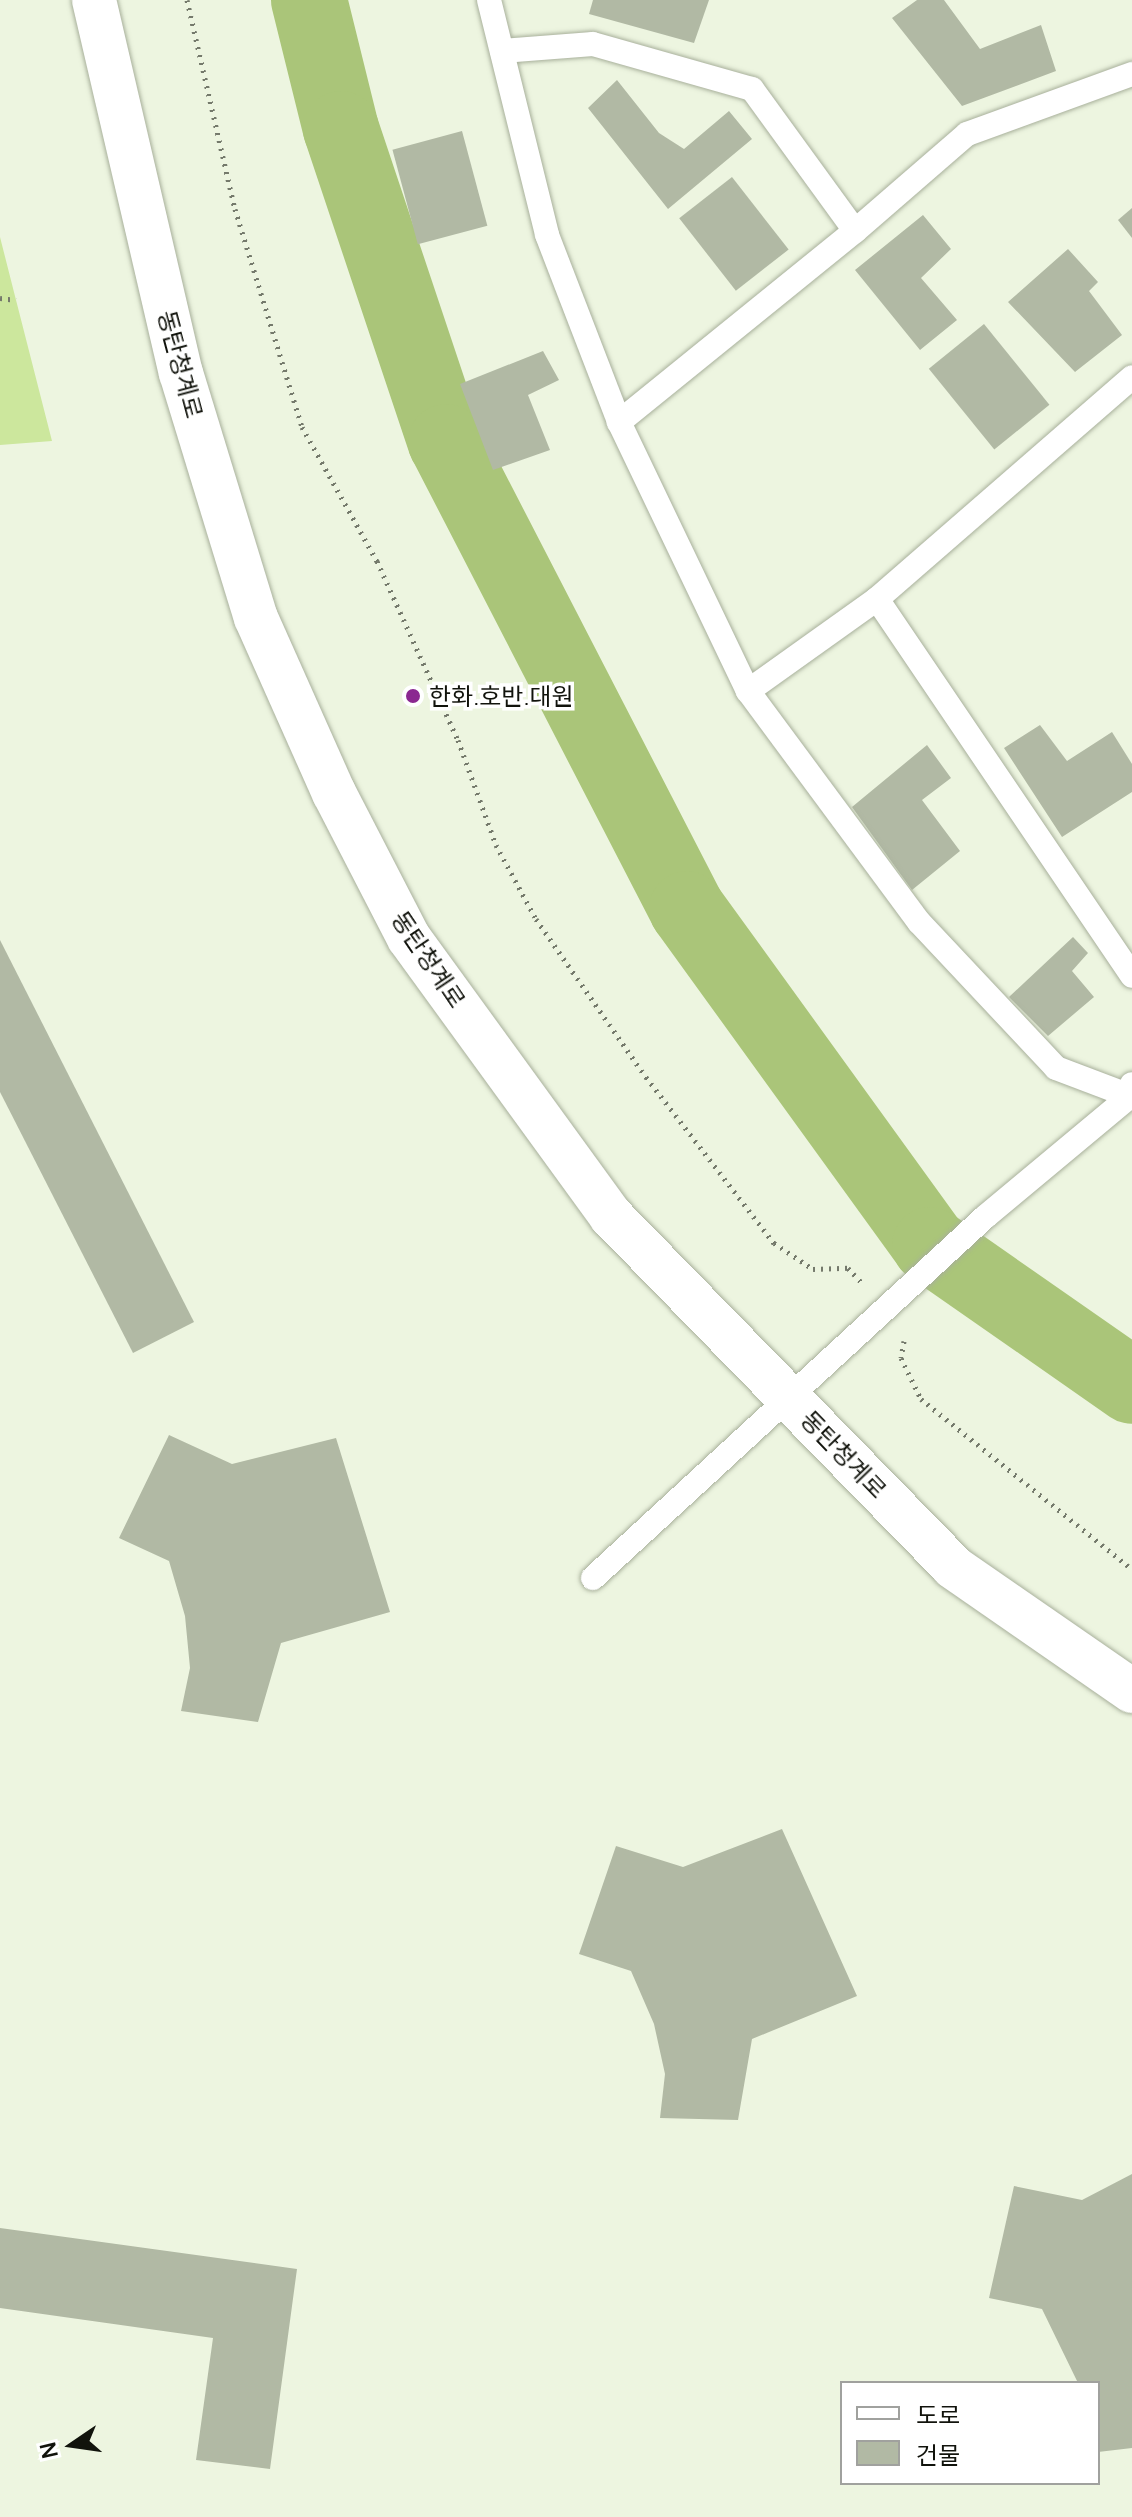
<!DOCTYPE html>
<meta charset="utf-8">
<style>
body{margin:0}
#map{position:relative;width:1132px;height:2517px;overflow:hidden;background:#edf5e0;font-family:Manrope,"Noto Sans KR",sans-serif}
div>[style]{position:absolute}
.green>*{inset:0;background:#cce79d}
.river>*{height:76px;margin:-38px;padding:0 38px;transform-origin:38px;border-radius:38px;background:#aac579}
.building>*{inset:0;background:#b1b9a4;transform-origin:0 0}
.path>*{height:5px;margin-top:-2.5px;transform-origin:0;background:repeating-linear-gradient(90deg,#74796b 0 2px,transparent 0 8px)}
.roads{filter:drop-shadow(0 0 2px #a8b09b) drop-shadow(0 0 2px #a8b09b)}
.lane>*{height:24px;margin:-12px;padding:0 12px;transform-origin:12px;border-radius:12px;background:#fff}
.secondary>*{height:44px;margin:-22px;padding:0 22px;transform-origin:22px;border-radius:22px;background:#fff}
.dots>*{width:22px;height:22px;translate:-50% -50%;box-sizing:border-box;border:4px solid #fff;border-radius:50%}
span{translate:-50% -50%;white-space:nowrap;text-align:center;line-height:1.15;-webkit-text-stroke:7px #fff;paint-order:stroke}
.street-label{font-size:24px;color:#11130c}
.poi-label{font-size:24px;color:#11130c}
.left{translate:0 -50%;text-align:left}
.legend{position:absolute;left:840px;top:2381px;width:260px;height:104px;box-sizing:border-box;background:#fff;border:2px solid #a0a19e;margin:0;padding:10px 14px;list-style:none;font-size:24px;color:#11130c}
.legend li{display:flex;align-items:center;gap:16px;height:40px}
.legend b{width:40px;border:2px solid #a0a19e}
.north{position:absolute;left:32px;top:2405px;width:80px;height:80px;-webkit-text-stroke:6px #fff;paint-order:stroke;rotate:257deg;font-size:22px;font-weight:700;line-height:32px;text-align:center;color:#11130c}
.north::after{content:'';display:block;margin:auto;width:28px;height:36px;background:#11130c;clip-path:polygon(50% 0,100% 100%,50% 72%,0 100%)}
</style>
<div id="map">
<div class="green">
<div style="clip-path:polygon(0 237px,16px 300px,52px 441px,0 445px)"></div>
</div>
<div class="river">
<div style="left:309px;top:0;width:133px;rotate:76.1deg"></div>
<div style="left:341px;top:129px;width:330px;rotate:71.5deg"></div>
<div style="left:446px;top:442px;width:526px;rotate:62.7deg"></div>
<div style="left:687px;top:909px;width:415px;rotate:54.1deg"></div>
<div style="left:930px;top:1245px;width:246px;rotate:34.9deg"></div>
</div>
<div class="building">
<div style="clip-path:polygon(593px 0,709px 0,694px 43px,589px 14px)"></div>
<div style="clip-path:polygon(917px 0,944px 0,980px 49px,1041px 25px,1056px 71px,962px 106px,892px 18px)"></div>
<div style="clip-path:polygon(617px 80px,659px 133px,684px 149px,729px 111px,752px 139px,668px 209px,588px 108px)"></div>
<div style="left:462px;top:131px;width:98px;height:72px;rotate:75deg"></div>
<div style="left:732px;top:177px;width:92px;height:67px;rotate:52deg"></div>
<div style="clip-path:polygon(1132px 208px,1132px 238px,1118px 220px)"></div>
<div style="clip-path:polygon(923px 215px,951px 249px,921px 278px,957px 320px,920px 350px,855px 270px)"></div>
<div style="clip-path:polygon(1068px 249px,1098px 282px,1089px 291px,1122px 335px,1075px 372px,1008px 302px)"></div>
<div style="left:984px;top:324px;width:104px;height:71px;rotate:51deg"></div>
<div style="clip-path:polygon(543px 351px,559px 380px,528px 395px,550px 450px,493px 470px,460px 384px)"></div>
<div style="clip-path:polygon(1040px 725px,1067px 761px,1112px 732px,1132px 764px,1132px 792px,1062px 837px,1004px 748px)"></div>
<div style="clip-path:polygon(927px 745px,951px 778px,922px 800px,960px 851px,912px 890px,852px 807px)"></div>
<div style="clip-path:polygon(1073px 937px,1088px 953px,1072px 971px,1094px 997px,1048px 1036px,1009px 997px)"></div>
<div style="clip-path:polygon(0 940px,194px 1322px,133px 1353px,0 1092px)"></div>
<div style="clip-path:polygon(169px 1435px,232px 1464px,336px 1438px,390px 1612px,281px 1643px,258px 1722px,181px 1711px,190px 1668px,185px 1616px,169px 1561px,119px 1538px)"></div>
<div style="clip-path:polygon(782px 1829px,857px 1996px,752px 2039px,738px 2120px,660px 2118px,665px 2074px,654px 2024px,631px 1971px,579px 1954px,616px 1846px,683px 1867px)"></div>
<div style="clip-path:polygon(1132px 2174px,1132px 2448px,1098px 2452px,1098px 2383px,1078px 2383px,1042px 2309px,989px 2298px,1014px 2186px,1082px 2200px)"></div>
<div style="clip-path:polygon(0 2228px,297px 2269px,270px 2469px,196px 2460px,213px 2338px,0 2308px)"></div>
</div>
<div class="path">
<div style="left:187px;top:0;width:214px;rotate:77.1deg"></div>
<div style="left:235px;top:209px;width:228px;rotate:72.9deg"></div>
<div style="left:302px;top:427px;width:154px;rotate:60.8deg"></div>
<div style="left:377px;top:561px;width:196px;rotate:65.7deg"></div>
<div style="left:458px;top:740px;width:112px;rotate:70.1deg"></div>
<div style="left:496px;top:845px;width:84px;rotate:61.6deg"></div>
<div style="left:536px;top:919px;width:193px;rotate:55.2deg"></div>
<div style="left:646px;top:1077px;width:210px;rotate:52.4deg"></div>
<div style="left:774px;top:1243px;width:47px;rotate:33.7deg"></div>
<div style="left:813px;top:1269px;width:35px;rotate:-2deg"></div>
<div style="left:848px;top:1268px;width:23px;rotate:47deg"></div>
<div style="left:0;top:298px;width:16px;rotate:7deg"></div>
<div style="left:904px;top:1341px;width:17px;rotate:100deg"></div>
<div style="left:901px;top:1358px;width:46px;rotate:64deg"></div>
<div style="left:921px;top:1399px;width:271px;rotate:38.9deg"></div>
</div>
<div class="roads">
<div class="lane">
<div style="left:489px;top:0;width:242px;rotate:76.1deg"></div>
<div style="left:547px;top:235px;width:200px;rotate:68.9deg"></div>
<div style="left:619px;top:422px;width:298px;rotate:64.4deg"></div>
<div style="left:748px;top:691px;width:287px;rotate:53.5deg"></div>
<div style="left:919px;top:922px;width:200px;rotate:46.8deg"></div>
<div style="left:1056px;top:1068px;width:79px;rotate:20.7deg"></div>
<div style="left:502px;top:51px;width:91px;rotate:-4.4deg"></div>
<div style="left:593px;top:44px;width:165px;rotate:15.8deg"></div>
<div style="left:752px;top:89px;width:175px;rotate:54deg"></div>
<div style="left:855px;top:231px;width:304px;rotate:141deg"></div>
<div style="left:855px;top:231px;width:148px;rotate:-40.9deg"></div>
<div style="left:967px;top:134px;width:176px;rotate:-20deg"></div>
<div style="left:877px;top:599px;width:455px;rotate:55.9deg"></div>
<div style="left:748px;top:691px;width:158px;rotate:-35.5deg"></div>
<div style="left:877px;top:599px;width:338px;rotate:-41deg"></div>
<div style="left:593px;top:1578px;width:533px;rotate:-42.64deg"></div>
<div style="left:985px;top:1217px;width:189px;rotate:-39.8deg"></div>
<div style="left:1130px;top:1096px;width:12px;rotate:-81deg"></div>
</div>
<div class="secondary">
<div style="left:94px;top:0;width:383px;rotate:76.9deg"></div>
<div style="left:181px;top:373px;width:256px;rotate:73deg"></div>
<div style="left:256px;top:618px;width:192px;rotate:66deg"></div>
<div style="left:334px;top:793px;width:163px;rotate:62.7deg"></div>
<div style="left:409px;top:938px;width:344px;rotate:54deg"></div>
<div style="left:611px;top:1216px;width:490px;rotate:45.7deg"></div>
<div style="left:953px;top:1567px;width:218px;rotate:34.7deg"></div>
</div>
</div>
<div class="dots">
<div style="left:413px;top:696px;background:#8b2890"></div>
</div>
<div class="street-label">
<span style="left:181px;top:364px;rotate:75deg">동탄청계로</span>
<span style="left:429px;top:959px;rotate:56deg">동탄청계로</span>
<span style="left:844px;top:1454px;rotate:46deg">동탄청계로</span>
</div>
<div class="poi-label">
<span class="left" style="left:429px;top:696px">한화.호반.대원</span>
</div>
<ul class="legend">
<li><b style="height:10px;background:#fff"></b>도로</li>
<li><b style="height:22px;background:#b1b9a4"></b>건물</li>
</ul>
<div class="north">N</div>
</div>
